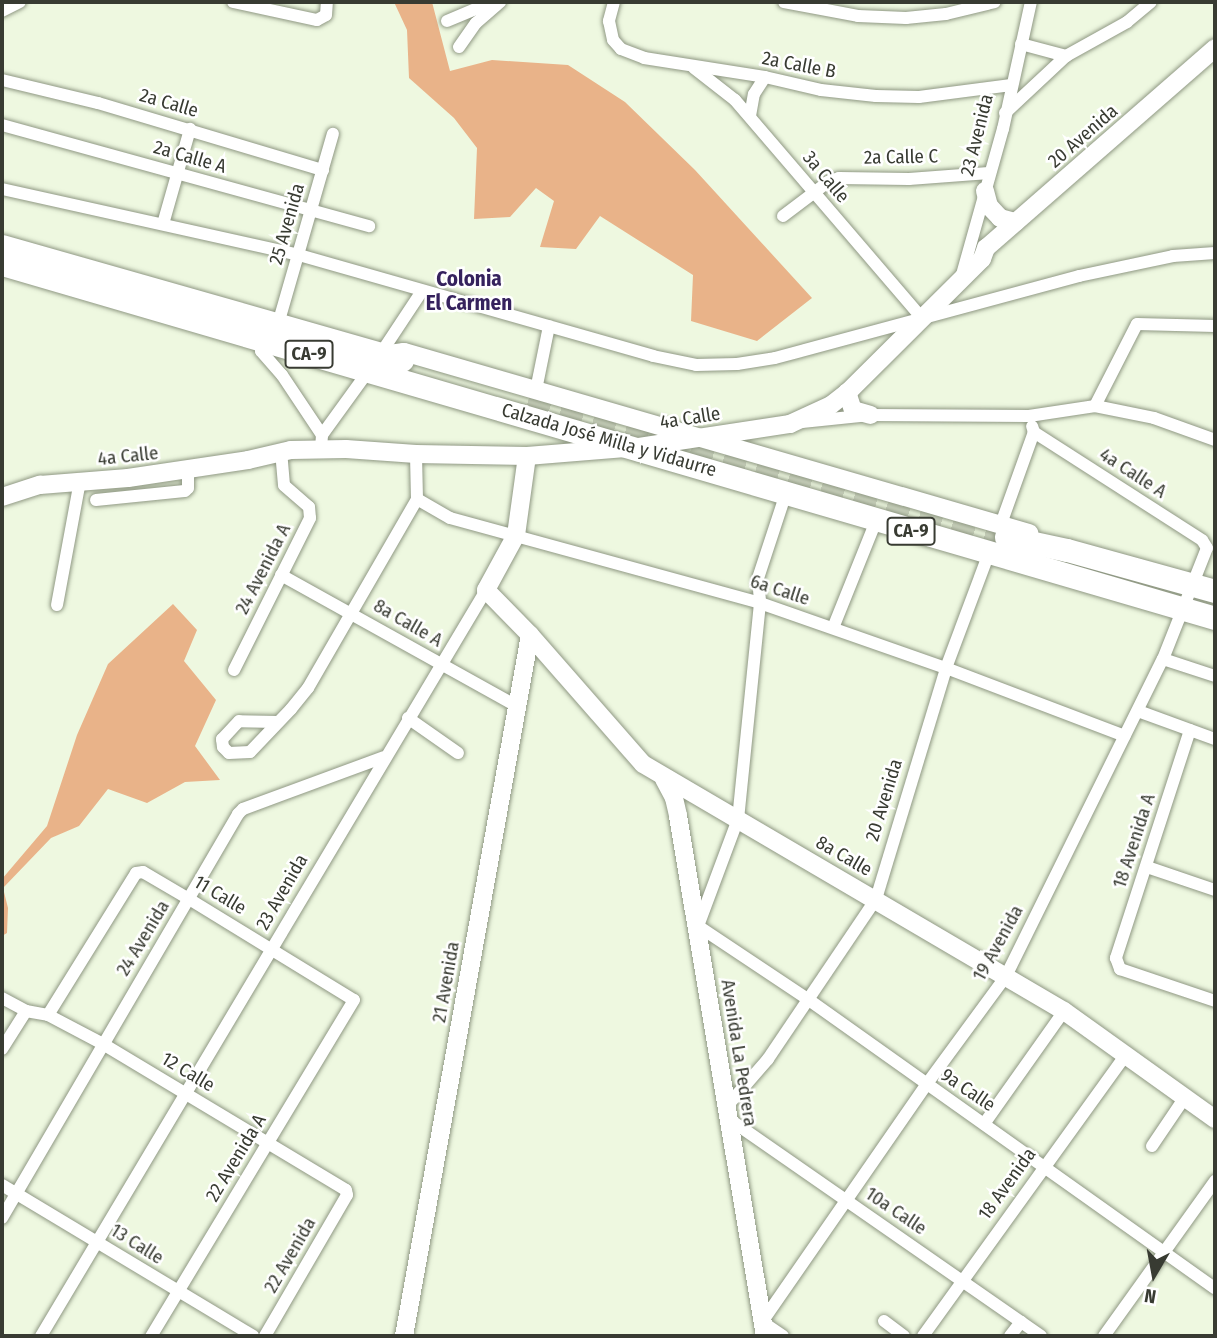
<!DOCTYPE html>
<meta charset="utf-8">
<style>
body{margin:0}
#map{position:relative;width:1217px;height:1338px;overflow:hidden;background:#eef8e0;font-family:"Fira Sans Condensed",sans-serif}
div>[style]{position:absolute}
.green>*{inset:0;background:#e9b389}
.highway-tunnel>*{height:23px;margin-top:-11.5px;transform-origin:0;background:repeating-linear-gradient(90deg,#cad2bd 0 23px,transparent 0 34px)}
.roads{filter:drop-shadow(0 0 2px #8f9883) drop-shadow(0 0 2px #8f9883)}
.street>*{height:12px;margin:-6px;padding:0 6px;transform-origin:6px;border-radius:6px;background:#fff}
.secondary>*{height:18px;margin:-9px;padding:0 9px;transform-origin:9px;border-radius:9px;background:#fff}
.highway>*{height:23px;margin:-11.5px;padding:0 11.5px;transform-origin:11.5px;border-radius:11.5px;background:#fff}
span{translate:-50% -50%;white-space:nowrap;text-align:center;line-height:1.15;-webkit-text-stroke:5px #fff;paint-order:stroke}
.shield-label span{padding:2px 5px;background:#fff;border:2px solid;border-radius:5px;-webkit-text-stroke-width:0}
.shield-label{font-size:18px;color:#383b32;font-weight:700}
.street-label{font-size:19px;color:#383b32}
.neighbourhood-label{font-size:21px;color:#35225d;font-weight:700}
.frame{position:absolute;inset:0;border:4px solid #383b32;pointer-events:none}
.north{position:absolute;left:1119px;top:1240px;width:70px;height:70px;-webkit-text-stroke:5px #fff;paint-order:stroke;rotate:190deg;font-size:19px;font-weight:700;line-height:28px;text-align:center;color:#383b32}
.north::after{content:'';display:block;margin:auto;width:24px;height:32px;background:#383b32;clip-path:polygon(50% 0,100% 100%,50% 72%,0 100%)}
</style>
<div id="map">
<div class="green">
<div style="clip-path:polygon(394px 2px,432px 2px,450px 71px,492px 60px,568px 65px,625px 102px,695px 170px,812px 298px,757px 341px,691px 321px,693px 275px,600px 216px,576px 249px,540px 247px,554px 201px,536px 188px,510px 217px,474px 219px,477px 148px,454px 118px,409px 78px,407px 30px)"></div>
<div style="clip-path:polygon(173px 604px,197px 630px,184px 661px,216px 700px,195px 746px,220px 780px,185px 782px,147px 803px,108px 789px,79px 826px,51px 838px,3px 888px,8px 908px,7px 933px,2px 936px,2px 879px,47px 826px,77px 735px,108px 664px)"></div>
</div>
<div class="highway-tunnel">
<div style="left:529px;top:397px;width:497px;rotate:16.4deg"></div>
</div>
<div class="roads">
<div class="street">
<div style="left:233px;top:2px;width:86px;rotate:12.1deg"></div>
<div style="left:317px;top:20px;width:10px;rotate:-29deg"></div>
<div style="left:326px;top:15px;width:13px;rotate:-86deg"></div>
<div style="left:614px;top:2px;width:20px;rotate:105deg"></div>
<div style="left:609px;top:21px;width:19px;rotate:78deg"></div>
<div style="left:613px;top:40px;width:12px;rotate:48deg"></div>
<div style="left:621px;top:49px;width:25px;rotate:21deg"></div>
<div style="left:644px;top:58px;width:122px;rotate:8.9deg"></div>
<div style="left:765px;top:77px;width:57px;rotate:13.1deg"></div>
<div style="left:821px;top:90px;width:55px;rotate:6.2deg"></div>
<div style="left:876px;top:96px;width:43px;rotate:1.3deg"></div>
<div style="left:919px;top:97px;width:93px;rotate:-7.4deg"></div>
<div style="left:784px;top:2px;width:75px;rotate:10.7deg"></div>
<div style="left:858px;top:16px;width:48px;rotate:2.4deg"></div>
<div style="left:906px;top:18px;width:40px;rotate:-5.7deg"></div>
<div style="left:946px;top:14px;width:50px;rotate:-13.8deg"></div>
<div style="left:2px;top:11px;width:20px;rotate:-27deg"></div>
<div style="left:447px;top:21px;width:41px;rotate:-22.8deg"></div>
<div style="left:485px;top:5px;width:11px"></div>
<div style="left:1021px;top:44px;width:47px;rotate:14.9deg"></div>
<div style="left:459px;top:47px;width:29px;rotate:-55deg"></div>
<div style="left:476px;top:23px;width:32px;rotate:-41deg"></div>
<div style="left:694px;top:68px;width:52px;rotate:38deg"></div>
<div style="left:735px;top:100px;width:287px;rotate:49.4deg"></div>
<div style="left:2px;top:80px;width:99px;rotate:13.5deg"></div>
<div style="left:98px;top:103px;width:235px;rotate:16.6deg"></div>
<div style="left:1005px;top:113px;width:83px;rotate:-43.1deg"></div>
<div style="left:1066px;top:56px;width:70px;rotate:-29.1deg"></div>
<div style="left:1127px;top:22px;width:31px;rotate:-40deg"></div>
<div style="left:750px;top:116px;width:22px;rotate:-80deg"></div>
<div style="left:754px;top:94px;width:20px;rotate:-57deg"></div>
<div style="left:2px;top:125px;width:381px;rotate:15.4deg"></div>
<div style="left:2px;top:189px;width:304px;rotate:12.5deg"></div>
<div style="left:299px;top:255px;width:368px;rotate:15.9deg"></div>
<div style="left:653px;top:356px;width:44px;rotate:11.8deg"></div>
<div style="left:696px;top:365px;width:41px;rotate:-1.4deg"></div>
<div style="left:737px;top:364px;width:38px;rotate:-9deg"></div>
<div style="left:775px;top:358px;width:315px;rotate:-15.1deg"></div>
<div style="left:1079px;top:276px;width:96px;rotate:-12deg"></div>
<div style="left:1173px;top:256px;width:42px;rotate:-4.1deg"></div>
<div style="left:783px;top:216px;width:56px;rotate:-37.1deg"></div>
<div style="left:828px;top:182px;width:12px;rotate:-20deg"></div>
<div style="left:839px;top:178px;width:70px;rotate:0.8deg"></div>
<div style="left:909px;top:179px;width:80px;rotate:-4.3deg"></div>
<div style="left:163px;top:224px;width:99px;rotate:-74.1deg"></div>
<div style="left:961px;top:278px;width:155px;rotate:-74.3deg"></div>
<div style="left:1003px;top:129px;width:130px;rotate:-77.6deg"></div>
<div style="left:278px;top:324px;width:198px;rotate:-73.9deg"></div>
<div style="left:261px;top:341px;width:10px;rotate:90deg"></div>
<div style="left:261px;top:351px;width:32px;rotate:49deg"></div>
<div style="left:282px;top:375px;width:72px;rotate:56.3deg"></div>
<div style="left:322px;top:435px;width:14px;rotate:94deg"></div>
<div style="left:381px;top:353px;width:74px;rotate:-56.5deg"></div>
<div style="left:536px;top:390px;width:65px;rotate:-78.5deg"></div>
<div style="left:1095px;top:406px;width:92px;rotate:-62.9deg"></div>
<div style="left:1137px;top:324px;width:78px;rotate:1.5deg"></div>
<div style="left:802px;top:422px;width:68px;rotate:-5.9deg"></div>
<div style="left:870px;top:415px;width:159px;rotate:0.4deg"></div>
<div style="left:1029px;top:416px;width:67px;rotate:-8.6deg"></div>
<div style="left:1095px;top:406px;width:60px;rotate:11.5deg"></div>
<div style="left:1154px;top:418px;width:65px;rotate:19.8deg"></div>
<div style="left:322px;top:435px;width:80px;rotate:-54.1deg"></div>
<div style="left:786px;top:493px;width:89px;rotate:108.2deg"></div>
<div style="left:758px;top:578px;width:25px;rotate:85deg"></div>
<div style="left:760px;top:603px;width:217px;rotate:95.8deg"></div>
<div style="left:738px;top:819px;width:114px;rotate:110.5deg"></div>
<div style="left:698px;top:926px;width:133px;rotate:33.7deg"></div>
<div style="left:809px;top:1000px;width:498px;rotate:35.4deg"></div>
<div style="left:417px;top:499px;width:38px;rotate:30deg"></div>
<div style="left:450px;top:518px;width:321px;rotate:15.3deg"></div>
<div style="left:760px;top:603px;width:197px;rotate:19.3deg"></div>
<div style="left:946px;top:668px;width:191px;rotate:20.8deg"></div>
<div style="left:96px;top:500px;width:89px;rotate:-5.8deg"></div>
<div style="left:185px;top:491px;width:4px;rotate:-45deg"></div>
<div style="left:188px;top:488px;width:18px;rotate:-90deg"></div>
<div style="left:1001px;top:524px;width:98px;rotate:-70.3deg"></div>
<div style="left:1034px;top:432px;width:6px;rotate:-108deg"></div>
<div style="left:281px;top:575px;width:268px;rotate:29.1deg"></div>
<div style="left:57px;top:605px;width:126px;rotate:-79.5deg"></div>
<div style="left:833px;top:628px;width:115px;rotate:-68.1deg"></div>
<div style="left:1163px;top:659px;width:55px;rotate:18.1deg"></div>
<div style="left:234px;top:670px;width:170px;rotate:-63.4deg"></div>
<div style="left:310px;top:518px;width:11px;rotate:-95deg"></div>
<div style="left:309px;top:507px;width:33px;rotate:-139deg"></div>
<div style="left:284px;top:485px;width:32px;rotate:-95deg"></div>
<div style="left:1138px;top:711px;width:82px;rotate:20deg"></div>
<div style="left:408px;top:718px;width:61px;rotate:35deg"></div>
<div style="left:278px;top:722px;width:39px;rotate:-179deg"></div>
<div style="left:239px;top:721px;width:25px;rotate:133deg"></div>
<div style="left:222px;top:739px;width:8px;rotate:83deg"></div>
<div style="left:223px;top:747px;width:8px;rotate:45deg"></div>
<div style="left:229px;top:753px;width:21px;rotate:-3deg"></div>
<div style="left:250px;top:752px;width:59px;rotate:-46.4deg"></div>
<div style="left:291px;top:709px;width:27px;rotate:-51deg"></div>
<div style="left:308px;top:688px;width:218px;rotate:-60deg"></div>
<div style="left:417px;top:499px;width:45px;rotate:-91.3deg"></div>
<div style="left:1190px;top:730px;width:240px;rotate:108deg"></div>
<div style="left:1116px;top:958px;width:12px;rotate:70deg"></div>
<div style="left:1120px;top:969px;width:100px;rotate:18.6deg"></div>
<div style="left:1147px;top:867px;width:72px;rotate:18.7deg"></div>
<div style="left:2px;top:998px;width:27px;rotate:28deg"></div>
<div style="left:26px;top:1011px;width:22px;rotate:10deg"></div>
<div style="left:48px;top:1015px;width:62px;rotate:27.8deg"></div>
<div style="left:103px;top:1044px;width:283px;rotate:31deg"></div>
<div style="left:346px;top:1190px;width:5px;rotate:79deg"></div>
<div style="left:347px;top:1195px;width:163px;rotate:120.2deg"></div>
<div style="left:48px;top:1015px;width:167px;rotate:-58.2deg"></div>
<div style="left:136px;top:873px;width:7px;rotate:-8deg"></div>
<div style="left:143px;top:872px;width:53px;rotate:30.4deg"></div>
<div style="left:189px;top:899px;width:193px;rotate:31.5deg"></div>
<div style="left:354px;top:1000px;width:393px;rotate:121.1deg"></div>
<div style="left:2px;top:1049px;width:45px;rotate:-57.7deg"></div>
<div style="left:728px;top:1105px;width:61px;rotate:-49deg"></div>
<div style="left:768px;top:1059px;width:193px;rotate:-56deg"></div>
<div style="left:876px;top:899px;width:241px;rotate:-73.1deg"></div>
<div style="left:946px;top:668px;width:123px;rotate:-69.5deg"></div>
<div style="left:729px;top:1119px;width:380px;rotate:34.8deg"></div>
<div style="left:984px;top:1124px;width:138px;rotate:-54.7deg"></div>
<div style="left:1152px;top:1146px;width:59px;rotate:-56deg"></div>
<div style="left:2px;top:1185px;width:293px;rotate:31deg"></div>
<div style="left:2px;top:1218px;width:468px;rotate:-59.7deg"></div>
<div style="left:238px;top:814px;width:7px;rotate:-45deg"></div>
<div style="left:243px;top:809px;width:150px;rotate:-20.2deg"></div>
<div style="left:884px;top:1321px;width:25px;rotate:37deg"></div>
<div style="left:41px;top:1336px;width:869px;rotate:-59.18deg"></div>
<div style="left:783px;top:1336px;width:25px;rotate:-146deg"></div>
<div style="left:762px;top:1322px;width:288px;rotate:-55.3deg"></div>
<div style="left:926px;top:1085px;width:135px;rotate:-53.7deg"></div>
<div style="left:1006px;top:976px;width:354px;rotate:-63.7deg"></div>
<div style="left:1163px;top:659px;width:119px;rotate:-68.4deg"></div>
<div style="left:1207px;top:548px;width:9px;rotate:-122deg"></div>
<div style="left:1202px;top:540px;width:200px;rotate:-147.3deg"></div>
<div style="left:923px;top:1336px;width:347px;rotate:-54.2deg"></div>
<div style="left:1010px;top:1336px;width:18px;rotate:-52deg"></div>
<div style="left:1104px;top:1336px;width:191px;rotate:-54.4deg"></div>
</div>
<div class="secondary">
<div style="left:985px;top:191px;width:16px;rotate:75deg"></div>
<div style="left:989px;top:206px;width:16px;rotate:47deg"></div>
<div style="left:1000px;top:218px;width:16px;rotate:15deg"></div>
<div style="left:389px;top:354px;width:15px;rotate:-8deg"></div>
<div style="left:404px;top:352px;width:651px;rotate:16.15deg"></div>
<div style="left:847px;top:392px;width:19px;rotate:72deg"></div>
<div style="left:853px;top:410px;width:18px;rotate:16deg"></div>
<div style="left:527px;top:456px;width:80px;rotate:97.9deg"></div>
<div style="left:516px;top:535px;width:63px;rotate:118.6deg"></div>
<div style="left:486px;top:590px;width:63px;rotate:45.6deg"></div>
<div style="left:530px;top:635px;width:171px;rotate:48.8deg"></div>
<div style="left:643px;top:764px;width:488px;rotate:30.4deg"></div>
<div style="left:1064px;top:1011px;width:186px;rotate:35.6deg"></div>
<div style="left:2px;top:497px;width:40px;rotate:-18deg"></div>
<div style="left:40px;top:485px;width:88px;rotate:-4.5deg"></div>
<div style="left:128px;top:478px;width:121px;rotate:-8.5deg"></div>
<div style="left:248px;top:460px;width:44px;rotate:-13.1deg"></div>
<div style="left:291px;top:450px;width:55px;rotate:-1deg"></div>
<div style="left:346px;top:449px;width:70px;rotate:4.1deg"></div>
<div style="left:416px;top:454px;width:111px;rotate:1deg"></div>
<div style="left:527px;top:456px;width:112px;rotate:-4.6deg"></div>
<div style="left:639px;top:447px;width:153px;rotate:-8.7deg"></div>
<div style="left:790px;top:424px;width:45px;rotate:-24.9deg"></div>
<div style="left:831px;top:405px;width:24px;rotate:-38deg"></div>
<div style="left:850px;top:390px;width:186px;rotate:-44.8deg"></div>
<div style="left:982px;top:259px;width:12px;rotate:-70deg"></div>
<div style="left:986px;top:248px;width:304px;rotate:-41.1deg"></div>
<div style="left:664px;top:779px;width:21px;rotate:62deg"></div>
<div style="left:674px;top:798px;width:18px;rotate:77deg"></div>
<div style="left:678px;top:816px;width:527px;rotate:80.5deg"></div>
<div style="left:404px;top:1336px;width:712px;rotate:-79.81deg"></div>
</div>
<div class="highway">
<div style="left:2px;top:246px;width:416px;rotate:15.9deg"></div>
<div style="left:2px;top:264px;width:1264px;rotate:16.27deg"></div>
<div style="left:1006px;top:537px;width:62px;rotate:12deg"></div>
<div style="left:1067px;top:550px;width:154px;rotate:15.5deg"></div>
</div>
</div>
<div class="shield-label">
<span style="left:309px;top:354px">CA-9</span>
<span style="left:911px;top:531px">CA-9</span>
</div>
<div class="street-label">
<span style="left:799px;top:65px;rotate:11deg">2a Calle B</span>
<span style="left:169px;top:103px;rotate:16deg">2a Calle</span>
<span style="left:977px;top:135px;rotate:-76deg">23 Avenida</span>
<span style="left:1083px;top:136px;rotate:-41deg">20 Avenida</span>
<span style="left:190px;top:157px;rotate:16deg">2a Calle A</span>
<span style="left:901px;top:157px;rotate:-1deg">2a Calle C</span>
<span style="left:826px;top:177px;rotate:50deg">3a Calle</span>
<span style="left:287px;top:224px;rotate:-74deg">25 Avenida</span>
<span style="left:690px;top:418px;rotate:-9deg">4a Calle</span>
<span style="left:609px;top:440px;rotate:16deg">Calzada José Milla y Vidaurre</span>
<span style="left:128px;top:456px;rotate:-6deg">4a Calle</span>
<span style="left:1133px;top:473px;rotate:33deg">4a Calle A</span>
<span style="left:263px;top:569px;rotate:-63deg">24 Avenida A</span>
<span style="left:780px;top:590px;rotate:18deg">6a Calle</span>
<span style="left:408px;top:623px;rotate:30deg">8a Calle A</span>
<span style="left:884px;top:800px;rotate:-73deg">20 Avenida</span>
<span style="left:1134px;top:841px;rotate:-72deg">18 Avenida A</span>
<span style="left:844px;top:856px;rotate:30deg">8a Calle</span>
<span style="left:282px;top:892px;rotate:-60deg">23 Avenida</span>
<span style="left:220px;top:895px;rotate:31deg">11 Calle</span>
<span style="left:143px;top:938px;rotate:-59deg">24 Avenida</span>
<span style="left:998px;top:943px;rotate:-61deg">19 Avenida</span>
<span style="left:446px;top:982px;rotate:-80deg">21 Avenida</span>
<span style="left:739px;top:1053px;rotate:81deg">Avenida La Pedrera</span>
<span style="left:188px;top:1072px;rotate:31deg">12 Calle</span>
<span style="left:968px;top:1090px;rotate:34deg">9a Calle</span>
<span style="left:236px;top:1158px;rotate:-59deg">22 Avenida A</span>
<span style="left:1007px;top:1184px;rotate:-54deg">18 Avenida</span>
<span style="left:896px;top:1211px;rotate:34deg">10a Calle</span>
<span style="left:137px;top:1244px;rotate:32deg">13 Calle</span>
<span style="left:290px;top:1255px;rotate:-60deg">22 Avenida</span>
</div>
<div class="neighbourhood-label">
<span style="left:469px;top:291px">Colonia<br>El Carmen</span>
</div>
<div class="frame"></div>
<div class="north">N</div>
</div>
